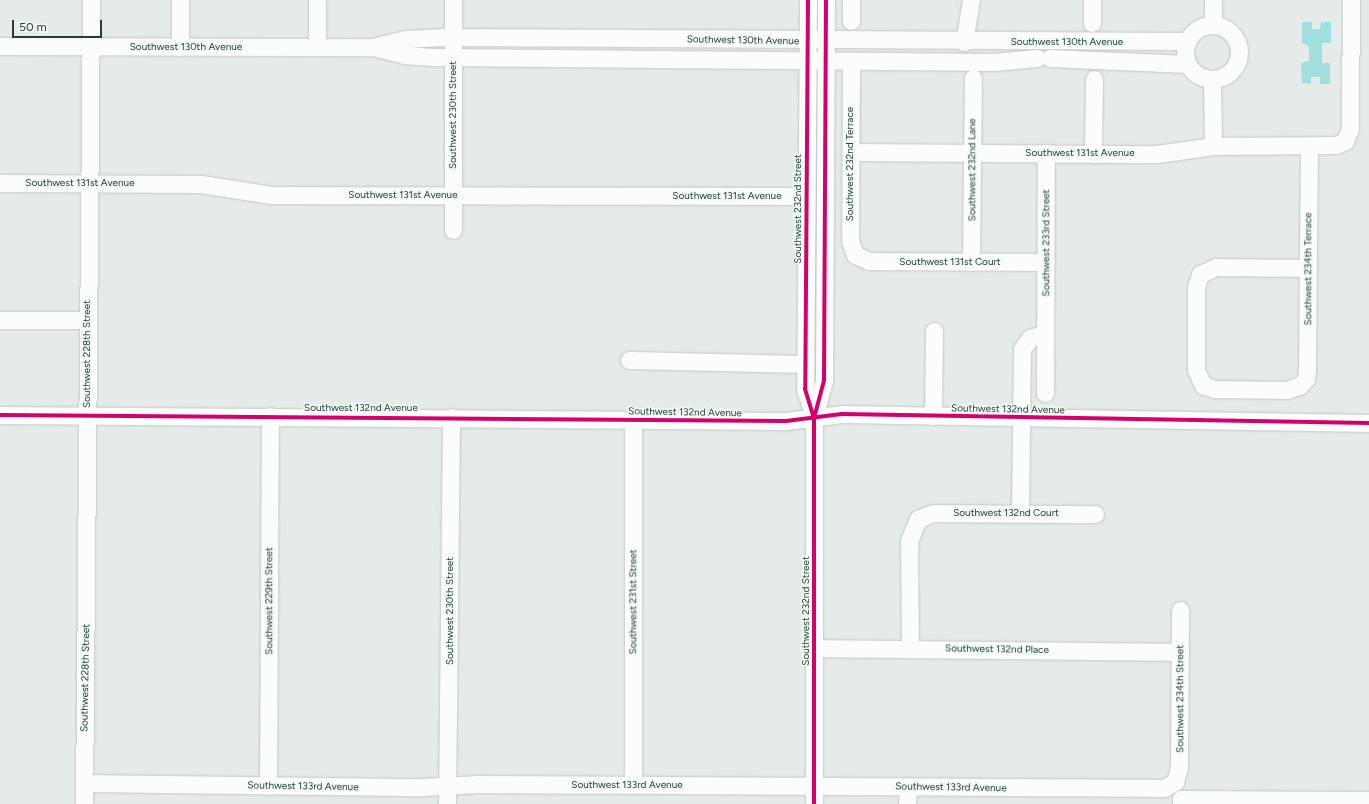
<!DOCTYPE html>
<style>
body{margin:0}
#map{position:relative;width:1369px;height:804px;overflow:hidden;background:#e5ebe8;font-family:Figtree,sans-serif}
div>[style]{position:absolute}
.water>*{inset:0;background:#a1dede}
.roads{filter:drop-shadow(0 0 1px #c2c8c5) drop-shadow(0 0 1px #c2c8c5)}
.minor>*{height:17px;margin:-8.5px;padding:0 8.5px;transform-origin:8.5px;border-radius:8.5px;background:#fbfcfc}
.minor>.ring{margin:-8.5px;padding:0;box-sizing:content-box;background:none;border:17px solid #fbfcfc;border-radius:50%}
.cycleway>*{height:4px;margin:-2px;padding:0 2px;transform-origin:2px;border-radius:2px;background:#d6006c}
span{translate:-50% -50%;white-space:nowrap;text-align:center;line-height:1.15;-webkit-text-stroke:3px #f3faf6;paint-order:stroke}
.street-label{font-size:10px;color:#204134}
.scale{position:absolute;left:12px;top:20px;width:90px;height:18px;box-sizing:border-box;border:2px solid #204134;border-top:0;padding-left:5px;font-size:12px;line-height:14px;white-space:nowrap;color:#204134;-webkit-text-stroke:3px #f3faf6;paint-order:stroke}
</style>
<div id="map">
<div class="water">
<div style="clip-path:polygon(1302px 22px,1312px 22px,1312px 29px,1320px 29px,1321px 22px,1331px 22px,1331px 43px,1322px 43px,1322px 63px,1330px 63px,1330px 84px,1320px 84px,1320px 77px,1311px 77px,1311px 84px,1302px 83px,1301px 63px,1309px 61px,1309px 46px,1302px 43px)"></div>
</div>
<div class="roads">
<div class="minor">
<div style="left:808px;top:0;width:389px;rotate:90.4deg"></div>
<div style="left:805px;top:389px;width:29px;rotate:72deg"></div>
<div style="left:1213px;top:0;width:24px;rotate:90deg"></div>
<div style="left:851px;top:21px;width:21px;rotate:-90deg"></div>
<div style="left:1092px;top:23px;width:23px;rotate:-90deg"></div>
<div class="ring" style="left:1185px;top:25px;width:37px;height:37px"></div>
<div style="left:964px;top:42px;width:43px;rotate:-80.5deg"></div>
<div style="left:0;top:46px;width:373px;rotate:0.2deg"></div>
<div style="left:373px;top:47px;width:34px;rotate:-14deg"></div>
<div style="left:406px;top:39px;width:36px;rotate:-3deg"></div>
<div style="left:442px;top:37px;width:745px;rotate:0.31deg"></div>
<div style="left:180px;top:47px;width:47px;rotate:-90deg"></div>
<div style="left:317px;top:47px;width:47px;rotate:-90deg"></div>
<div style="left:373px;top:47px;width:32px;rotate:14deg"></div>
<div style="left:404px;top:55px;width:32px;rotate:4deg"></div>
<div style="left:436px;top:57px;width:558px;rotate:0.51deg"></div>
<div style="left:994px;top:62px;width:43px;rotate:-5.3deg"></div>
<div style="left:1050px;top:58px;width:137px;rotate:2.5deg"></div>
<div style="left:851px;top:71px;width:170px;rotate:90.3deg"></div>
<div style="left:850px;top:241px;width:15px;rotate:70deg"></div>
<div style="left:855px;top:255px;width:15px;rotate:23deg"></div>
<div style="left:869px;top:261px;width:177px;rotate:0.3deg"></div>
<div style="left:1212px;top:80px;width:66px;rotate:89.1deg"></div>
<div style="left:850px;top:152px;width:307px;rotate:0.4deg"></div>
<div style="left:1157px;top:154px;width:57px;rotate:-8.1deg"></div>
<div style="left:1213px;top:146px;width:123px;rotate:-0.5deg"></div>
<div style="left:1336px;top:145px;width:10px;rotate:-24deg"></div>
<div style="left:1345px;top:141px;width:14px;rotate:-69deg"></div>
<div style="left:1350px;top:128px;width:128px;rotate:-89.6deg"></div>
<div style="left:1093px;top:154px;width:75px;rotate:-89.2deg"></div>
<div style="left:0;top:183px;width:201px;rotate:0.3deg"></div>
<div style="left:201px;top:184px;width:71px;rotate:8.9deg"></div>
<div style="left:271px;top:195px;width:535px;rotate:0.11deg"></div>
<div style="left:453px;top:230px;width:230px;rotate:-90deg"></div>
<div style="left:971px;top:262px;width:184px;rotate:-89.4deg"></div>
<div style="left:1308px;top:268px;width:92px;rotate:-179.4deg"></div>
<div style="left:1216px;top:267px;width:17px;rotate:156deg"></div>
<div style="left:1200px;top:274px;width:15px;rotate:106deg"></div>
<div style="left:1196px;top:288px;width:82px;rotate:90deg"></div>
<div style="left:1196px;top:370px;width:17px;rotate:65deg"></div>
<div style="left:1203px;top:385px;width:12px;rotate:20deg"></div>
<div style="left:1214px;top:389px;width:72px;rotate:0.8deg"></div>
<div style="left:1286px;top:390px;width:14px;rotate:-17deg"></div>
<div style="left:1299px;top:386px;width:10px;rotate:-45deg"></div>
<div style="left:1306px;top:379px;width:10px;rotate:-84deg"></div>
<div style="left:1307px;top:369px;width:223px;rotate:-89.5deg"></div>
<div style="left:0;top:320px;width:87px"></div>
<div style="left:629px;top:360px;width:176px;rotate:1.3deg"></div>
<div style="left:1045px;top:393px;width:240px;rotate:-89.8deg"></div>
<div style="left:0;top:415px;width:786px;rotate:0.44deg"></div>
<div style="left:786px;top:421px;width:56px;rotate:-7.1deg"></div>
<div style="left:842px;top:414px;width:527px;rotate:0.98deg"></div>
<div style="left:933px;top:416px;width:85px;rotate:-89.3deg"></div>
<div style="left:1020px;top:513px;width:164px;rotate:-89.3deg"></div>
<div style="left:1022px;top:349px;width:14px;rotate:-54deg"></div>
<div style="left:1030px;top:338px;width:16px;rotate:-18deg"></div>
<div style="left:814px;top:648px;width:366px;rotate:0.6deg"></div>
<div style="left:910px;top:648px;width:107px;rotate:-90.5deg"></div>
<div style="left:909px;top:541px;width:24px;rotate:-68deg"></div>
<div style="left:918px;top:519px;width:16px;rotate:-22deg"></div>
<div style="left:933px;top:513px;width:162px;rotate:0.4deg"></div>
<div style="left:84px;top:783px;width:338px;rotate:0.7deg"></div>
<div style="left:422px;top:787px;width:56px;rotate:-3.1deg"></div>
<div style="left:478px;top:784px;width:686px;rotate:0.33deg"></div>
<div style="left:1164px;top:788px;width:13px;rotate:-29deg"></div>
<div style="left:1175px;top:782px;width:16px;rotate:-75deg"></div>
<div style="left:1179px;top:767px;width:157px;rotate:-89.6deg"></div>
<div style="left:633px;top:785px;width:366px;rotate:-90deg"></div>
<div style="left:268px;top:786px;width:370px;rotate:-89.7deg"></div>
<div style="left:84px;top:804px;width:804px;rotate:-89.5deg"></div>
<div style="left:447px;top:804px;width:387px;rotate:-89.4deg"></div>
<div style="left:814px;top:804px;width:386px;rotate:-90deg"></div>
<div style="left:814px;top:418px;width:39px;rotate:-75deg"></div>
<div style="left:824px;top:380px;width:380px;rotate:-89.7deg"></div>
<div style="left:907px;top:804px;width:18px;rotate:-87deg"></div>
<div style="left:1181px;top:804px;width:5px;rotate:-90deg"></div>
<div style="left:1181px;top:799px;width:188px;rotate:0.3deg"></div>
</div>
</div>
<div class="cycleway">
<div style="left:808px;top:0;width:389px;rotate:90.4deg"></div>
<div style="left:805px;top:389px;width:30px;rotate:73deg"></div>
<div style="left:0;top:415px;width:786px;rotate:0.44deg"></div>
<div style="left:786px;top:421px;width:56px;rotate:-7.1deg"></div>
<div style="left:842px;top:414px;width:527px;rotate:0.98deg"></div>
<div style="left:814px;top:804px;width:386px;rotate:-90deg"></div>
<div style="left:814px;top:418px;width:39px;rotate:-75deg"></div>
<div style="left:824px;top:380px;width:380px;rotate:-89.7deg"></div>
</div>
<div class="street-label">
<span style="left:743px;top:40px;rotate:1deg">Southwest 130th Avenue</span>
<span style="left:1067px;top:42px">Southwest 130th Avenue</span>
<span style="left:186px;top:47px">Southwest 130th Avenue</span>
<span style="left:453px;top:115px;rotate:-90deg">Southwest 230th Street</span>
<span style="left:1080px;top:153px">Southwest 131st Avenue</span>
<span style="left:850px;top:164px;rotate:-90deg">Southwest 232nd Terrace</span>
<span style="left:972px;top:170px;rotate:-90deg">Southwest 232nd Lane</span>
<span style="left:80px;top:183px">Southwest 131st Avenue</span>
<span style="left:403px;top:195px">Southwest 131st Avenue</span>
<span style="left:727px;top:196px">Southwest 131st Avenue</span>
<span style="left:798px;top:209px;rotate:-90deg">Southwest 232nd Street</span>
<span style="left:1046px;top:243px;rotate:-90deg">Southwest 233rd Street</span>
<span style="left:950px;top:262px">Southwest 131st Court</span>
<span style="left:1308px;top:269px;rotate:-90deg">Southwest 234th Terrace</span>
<span style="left:87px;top:354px;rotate:-90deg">Southwest 228th Street</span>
<span style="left:361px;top:408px">Southwest 132nd Avenue</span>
<span style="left:1008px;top:409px;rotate:1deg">Southwest 132nd Avenue</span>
<span style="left:685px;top:412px;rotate:1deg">Southwest 132nd Avenue</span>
<span style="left:1006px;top:513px">Southwest 132nd Court</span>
<span style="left:269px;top:601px;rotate:-90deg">Southwest 229th Street</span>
<span style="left:633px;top:602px;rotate:-90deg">Southwest 231st Street</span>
<span style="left:450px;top:611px;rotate:-90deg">Southwest 230th Street</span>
<span style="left:806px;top:611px;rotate:-90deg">Southwest 232nd Street</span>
<span style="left:997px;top:649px;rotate:1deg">Southwest 132nd Place</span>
<span style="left:85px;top:678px;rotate:-89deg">Southwest 228th Street</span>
<span style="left:1180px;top:699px;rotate:-90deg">Southwest 234th Street</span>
<span style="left:627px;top:785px">Southwest 133rd Avenue</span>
<span style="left:303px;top:786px;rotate:1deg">Southwest 133rd Avenue</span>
<span style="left:951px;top:787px;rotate:1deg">Southwest 133rd Avenue</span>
</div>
<div class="scale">50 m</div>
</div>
